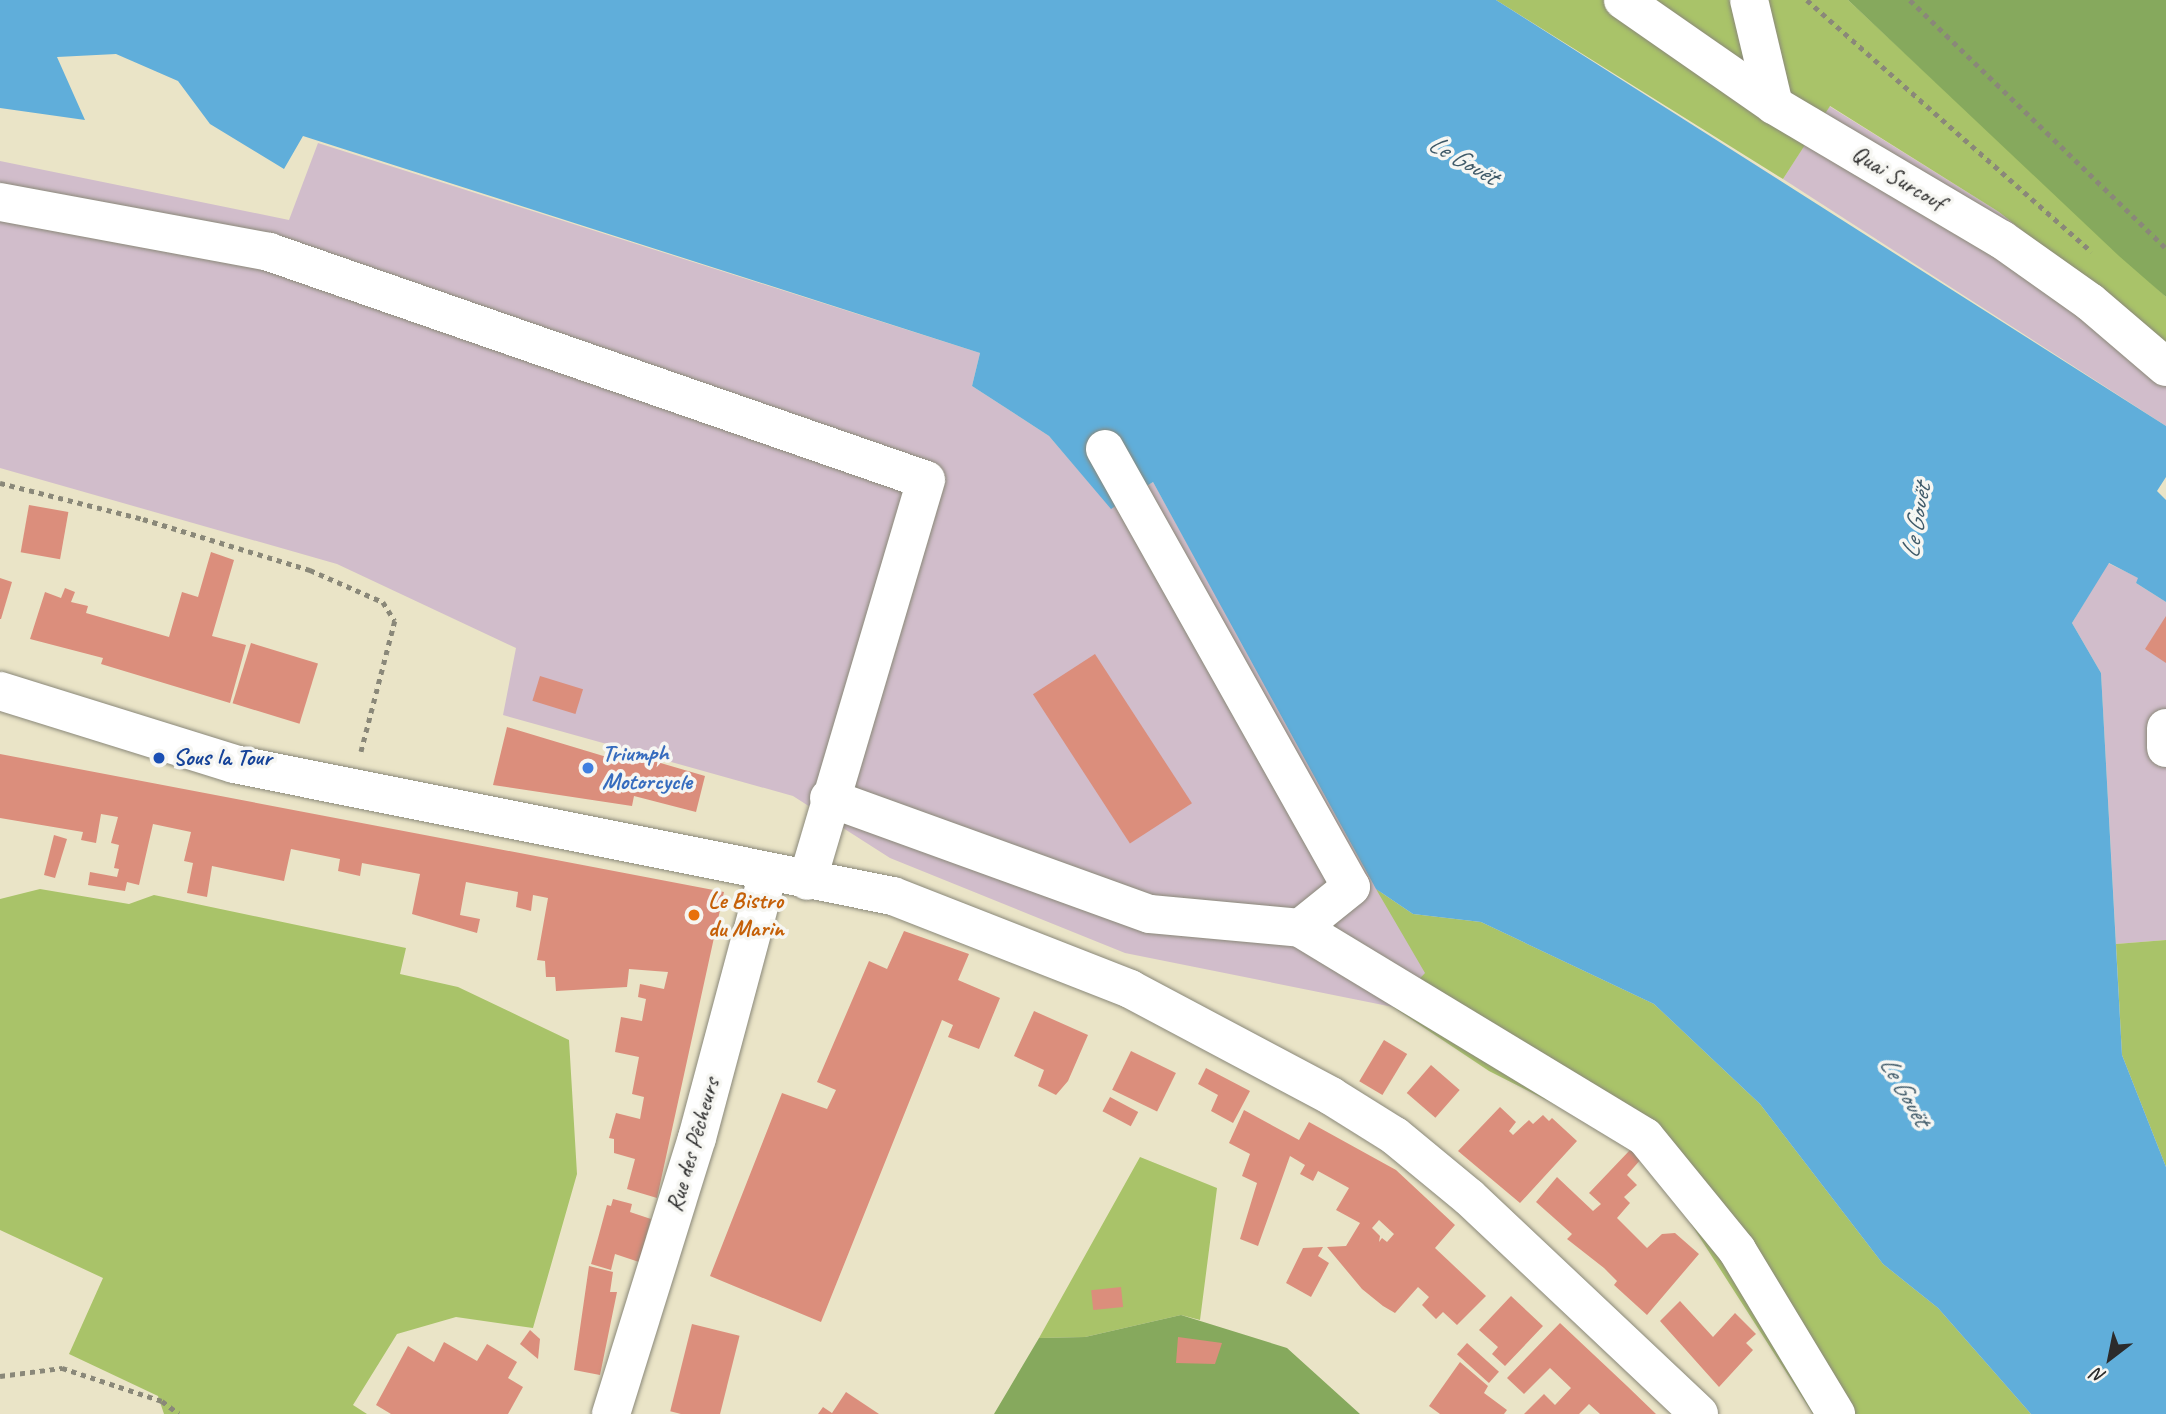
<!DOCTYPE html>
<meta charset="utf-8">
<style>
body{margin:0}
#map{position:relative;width:2166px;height:1414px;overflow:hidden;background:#eae4c7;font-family:Caveat,sans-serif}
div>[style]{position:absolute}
.industrial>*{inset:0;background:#d1bdcb}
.green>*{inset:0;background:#a9c369}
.forest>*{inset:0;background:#86a95d}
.water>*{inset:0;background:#60aeda}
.building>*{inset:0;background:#db8e7c;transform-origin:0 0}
.path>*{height:4.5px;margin-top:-2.25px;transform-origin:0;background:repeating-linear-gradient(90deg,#8a8879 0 5px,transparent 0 10px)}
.roads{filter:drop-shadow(0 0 2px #8a8879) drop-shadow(0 0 2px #8a8879)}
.minor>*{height:38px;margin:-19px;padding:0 19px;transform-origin:19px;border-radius:19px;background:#fff}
.dots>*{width:19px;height:19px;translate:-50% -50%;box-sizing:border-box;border:4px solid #f6f6f2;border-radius:50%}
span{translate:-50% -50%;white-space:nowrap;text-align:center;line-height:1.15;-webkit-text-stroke:7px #f6f6f2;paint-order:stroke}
.street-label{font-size:24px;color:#2b2b2b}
.shop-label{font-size:24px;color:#366cbe;font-weight:700}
.left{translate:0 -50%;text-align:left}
.transit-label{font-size:24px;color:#164399;font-weight:700}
.food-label{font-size:24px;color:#c56008;font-weight:700}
.water-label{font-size:26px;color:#3e5968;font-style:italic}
.north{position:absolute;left:2075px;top:1323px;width:70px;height:70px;-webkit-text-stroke:5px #f6f6f2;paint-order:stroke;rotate:212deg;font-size:19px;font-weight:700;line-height:28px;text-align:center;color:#2b2b2b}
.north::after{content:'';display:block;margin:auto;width:24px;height:32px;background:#2b2b2b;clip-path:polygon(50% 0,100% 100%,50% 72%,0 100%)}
</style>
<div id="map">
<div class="industrial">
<div style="clip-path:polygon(1829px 106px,1999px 212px,2166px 345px,2166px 426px,1783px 179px)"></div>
<div style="clip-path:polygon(318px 143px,980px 353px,972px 386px,1049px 436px,1111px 508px,1153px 482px,1426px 973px,1393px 1007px,1125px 953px,890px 858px,793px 796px,503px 715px,516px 648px,337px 564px,0 468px,0 161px,289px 220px)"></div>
<div style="clip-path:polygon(2108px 563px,2139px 578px,2136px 583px,2166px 602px,2166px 940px,2116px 944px,2101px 673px,2072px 623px)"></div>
</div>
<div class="green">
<div style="clip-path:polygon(1496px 0,1848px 0,2166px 297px,2166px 345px,1999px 212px,1830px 106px,1783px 179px)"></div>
<div style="clip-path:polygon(40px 889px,129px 904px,154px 895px,406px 948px,400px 974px,458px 987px,569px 1040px,577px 1174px,533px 1328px,456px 1317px,397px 1334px,353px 1405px,367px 1414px,164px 1414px,158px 1396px,69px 1354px,103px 1278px,0 1230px,0 899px)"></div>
<div style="clip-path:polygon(1376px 889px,1413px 914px,1481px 922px,1654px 1004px,1760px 1104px,1883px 1264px,1938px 1308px,2031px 1414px,1813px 1414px,1643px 1149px,1489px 1071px,1393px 1007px,1425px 973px)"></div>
<div style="clip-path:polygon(2166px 940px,2166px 1167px,2122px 1055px,2116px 944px)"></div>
<div style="clip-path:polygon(1140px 1157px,1217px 1188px,1200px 1320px,1181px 1315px,1085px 1337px,1039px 1338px)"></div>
</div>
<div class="forest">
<div style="clip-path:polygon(1848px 0,2166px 0,2166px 297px,2119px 256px)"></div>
<div style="clip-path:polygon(1181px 1315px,1287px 1348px,1360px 1414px,994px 1414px,1039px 1338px,1085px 1337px)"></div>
</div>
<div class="water">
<div style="clip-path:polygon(0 0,1496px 0,2166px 426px,2166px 477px,2157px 491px,2166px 500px,2166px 602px,2136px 583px,2138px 578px,2109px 563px,2072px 623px,2101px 673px,2122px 1055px,2166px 1167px,2166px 1414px,2031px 1414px,1938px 1308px,1883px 1264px,1760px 1104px,1654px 1004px,1481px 922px,1413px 914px,1376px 889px,1153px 482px,1111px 509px,1049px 436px,972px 386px,980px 353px,303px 136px,284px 169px,210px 124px,178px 81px,116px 54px,57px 57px,85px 120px,0 108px)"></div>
</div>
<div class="building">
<div style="left:29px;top:505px;width:40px;height:48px;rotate:10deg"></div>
<div style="clip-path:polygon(211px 552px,234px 560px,212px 636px,246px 645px,230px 703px,101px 664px,103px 658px,30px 639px,45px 592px,61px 598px,65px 588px,75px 592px,71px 602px,88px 606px,86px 613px,169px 637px,182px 592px,198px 597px)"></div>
<div style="clip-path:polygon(0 578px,12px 582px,1px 619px,0 619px)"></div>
<div style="clip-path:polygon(2166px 616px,2166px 663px,2145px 649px)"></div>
<div style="left:251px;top:643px;width:70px;height:63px;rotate:17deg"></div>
<div style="left:1095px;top:654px;width:178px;height:74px;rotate:57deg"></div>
<div style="left:540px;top:676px;width:45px;height:26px;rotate:17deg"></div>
<div style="clip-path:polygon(507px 727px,620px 761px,623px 752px,705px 776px,696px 812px,634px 796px,632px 806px,493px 785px)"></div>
<div style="clip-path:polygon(0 754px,724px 892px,657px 1198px,627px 1189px,635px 1159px,614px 1153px,614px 1139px,609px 1138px,616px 1113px,640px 1119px,644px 1097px,632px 1094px,639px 1057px,615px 1052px,621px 1017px,642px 1021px,646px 999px,638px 997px,640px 984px,664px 989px,668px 972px,629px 969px,627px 987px,556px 991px,555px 977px,546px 977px,545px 961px,537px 960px,548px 898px,533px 895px,531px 911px,516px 907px,518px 892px,466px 882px,460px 915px,480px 919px,477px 933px,412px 914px,420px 874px,362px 863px,360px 876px,338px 871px,340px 859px,291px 849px,284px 881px,212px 866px,207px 897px,187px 893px,193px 863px,184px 861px,191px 832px,153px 824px,139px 885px,127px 882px,125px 891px,88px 885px,90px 872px,117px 877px,119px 869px,114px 868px,119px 845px,111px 843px,118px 817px,101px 814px,96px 843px,81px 840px,83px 832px,0 818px)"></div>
<div style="clip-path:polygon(54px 835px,67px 839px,55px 878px,44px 875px)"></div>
<div style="clip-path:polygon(904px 931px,969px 954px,958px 980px,1000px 998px,979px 1049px,948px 1037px,953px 1025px,942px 1020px,821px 1322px,710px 1276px,782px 1093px,827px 1109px,836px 1090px,817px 1082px,869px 961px,887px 969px)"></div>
<div style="clip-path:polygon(1034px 1011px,1088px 1035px,1068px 1081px,1056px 1095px,1038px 1086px,1044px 1070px,1014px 1056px)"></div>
<div style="left:1384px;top:1040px;width:27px;height:48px;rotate:31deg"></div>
<div style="left:1131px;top:1051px;width:50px;height:43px;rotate:26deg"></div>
<div style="left:1431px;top:1065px;width:38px;height:37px;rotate:41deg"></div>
<div style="clip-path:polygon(1206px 1068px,1250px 1091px,1233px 1123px,1211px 1111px,1218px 1095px,1198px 1084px)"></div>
<div style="left:1110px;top:1097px;width:32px;height:16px;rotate:28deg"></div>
<div style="clip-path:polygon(1500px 1107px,1516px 1122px,1509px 1131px,1513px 1135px,1529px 1120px,1533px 1124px,1543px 1115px,1549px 1121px,1552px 1118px,1577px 1141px,1520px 1203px,1458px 1151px)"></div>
<div style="clip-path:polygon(evenodd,1244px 1110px,1299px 1140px,1309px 1122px,1396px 1170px,1455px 1225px,1435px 1248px,1486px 1296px,1457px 1325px,1443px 1312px,1436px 1319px,1422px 1305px,1429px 1297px,1418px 1287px,1395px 1313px,1383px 1306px,1362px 1289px,1327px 1247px,1346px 1246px,1360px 1223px,1336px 1210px,1349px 1188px,1318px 1171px,1313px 1181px,1300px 1174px,1305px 1165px,1290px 1156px,1258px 1246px,1240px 1239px,1257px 1183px,1242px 1176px,1250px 1154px,1229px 1143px,1244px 1110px,1379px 1220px,1394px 1234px,1387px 1242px,1382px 1238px,1379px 1242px,1380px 1236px,1372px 1228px,1379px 1220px)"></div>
<div style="clip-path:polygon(1630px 1150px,1642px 1158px,1627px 1175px,1637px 1185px,1624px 1197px,1630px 1203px,1617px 1218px,1647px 1248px,1662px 1234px,1675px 1233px,1699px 1254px,1647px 1315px,1614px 1285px,1617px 1281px,1604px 1268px,1567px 1239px,1572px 1234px,1536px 1202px,1557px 1177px,1593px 1211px,1601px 1204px,1589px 1193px)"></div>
<div style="clip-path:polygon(613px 1199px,632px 1204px,630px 1212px,651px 1219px,639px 1262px,615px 1254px,611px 1270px,591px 1264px,607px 1205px,611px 1206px)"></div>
<div style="clip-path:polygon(1323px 1247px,1318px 1256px,1329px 1263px,1311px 1297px,1286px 1283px,1303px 1248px)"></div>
<div style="clip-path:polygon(589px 1266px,613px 1272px,610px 1292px,617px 1292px,600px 1375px,574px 1370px)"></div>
<div style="left:1121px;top:1287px;width:20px;height:30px;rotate:84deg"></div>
<div style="clip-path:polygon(1511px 1296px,1543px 1326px,1505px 1366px,1492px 1354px,1498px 1347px,1479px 1330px)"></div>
<div style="clip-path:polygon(1680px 1301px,1713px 1337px,1735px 1313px,1756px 1334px,1746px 1343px,1753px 1350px,1719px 1387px,1660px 1321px)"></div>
<div style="clip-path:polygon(1560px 1323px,1627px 1386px,1656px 1414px,1600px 1414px,1589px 1404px,1579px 1414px,1524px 1414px,1544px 1394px,1555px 1405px,1571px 1388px,1550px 1368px,1524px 1394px,1507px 1378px)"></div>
<div style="left:692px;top:1324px;width:49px;height:90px;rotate:14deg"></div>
<div style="clip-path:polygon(530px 1330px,540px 1339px,538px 1359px,520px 1344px)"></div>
<div style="clip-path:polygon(1178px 1337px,1222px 1343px,1215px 1364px,1176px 1363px)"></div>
<div style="clip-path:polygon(444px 1342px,477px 1361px,487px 1344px,517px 1362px,508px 1378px,523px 1387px,508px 1414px,391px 1414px,376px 1405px,408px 1346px,434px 1362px)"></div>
<div style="left:1467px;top:1343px;width:43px;height:15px;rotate:42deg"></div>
<div style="clip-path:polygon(1460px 1362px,1488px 1386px,1484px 1393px,1507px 1410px,1504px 1414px,1440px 1414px,1429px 1406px)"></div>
<div style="clip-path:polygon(846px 1392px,879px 1414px,818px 1414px,823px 1407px,832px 1413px)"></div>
</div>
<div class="path">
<div style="left:1807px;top:0;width:380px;rotate:41.5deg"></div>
<div style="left:1910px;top:0;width:356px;rotate:44.1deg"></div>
<div style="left:0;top:483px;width:147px;rotate:14.1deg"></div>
<div style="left:143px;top:519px;width:175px;rotate:17deg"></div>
<div style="left:310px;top:570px;width:80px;rotate:23.7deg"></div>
<div style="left:383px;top:602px;width:22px;rotate:58deg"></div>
<div style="left:395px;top:621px;width:135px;rotate:104.5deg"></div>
<div style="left:0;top:1376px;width:63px;rotate:-7.4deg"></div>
<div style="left:62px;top:1368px;width:105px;rotate:18.3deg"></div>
<div style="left:162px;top:1401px;width:21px;rotate:37deg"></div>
</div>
<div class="roads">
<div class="minor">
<div style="left:1623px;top:0;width:184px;rotate:34.8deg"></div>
<div style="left:1774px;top:105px;width:264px;rotate:30.6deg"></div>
<div style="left:2001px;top:239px;width:109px;rotate:35.3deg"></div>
<div style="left:2090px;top:302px;width:100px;rotate:40.5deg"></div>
<div style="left:1749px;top:0;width:108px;rotate:76.6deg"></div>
<div style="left:0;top:202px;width:274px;rotate:10.5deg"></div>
<div style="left:269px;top:252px;width:695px;rotate:19.14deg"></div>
<div style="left:926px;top:480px;width:418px;rotate:106.5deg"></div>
<div style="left:1105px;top:449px;width:502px;rotate:60.68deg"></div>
<div style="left:1351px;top:887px;width:65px;rotate:141.2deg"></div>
<div style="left:0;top:691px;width:245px;rotate:17.3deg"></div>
<div style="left:234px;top:764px;width:672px;rotate:11.33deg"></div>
<div style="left:893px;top:896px;width:255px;rotate:21.4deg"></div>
<div style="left:1130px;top:989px;width:228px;rotate:28deg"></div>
<div style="left:1331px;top:1096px;width:75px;rotate:32deg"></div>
<div style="left:1395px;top:1136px;width:96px;rotate:39.5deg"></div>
<div style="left:1469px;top:1197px;width:316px;rotate:43.3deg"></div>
<div style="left:2166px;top:728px;width:20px;rotate:90deg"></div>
<div style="left:829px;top:798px;width:341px;rotate:19.9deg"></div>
<div style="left:1150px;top:914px;width:151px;rotate:5.3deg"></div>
<div style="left:1300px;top:928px;width:403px;rotate:31.2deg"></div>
<div style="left:1645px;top:1137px;width:146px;rotate:50.8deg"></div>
<div style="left:1737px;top:1250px;width:192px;rotate:58.9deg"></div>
<div style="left:611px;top:1414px;width:289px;rotate:-72.7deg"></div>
<div style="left:697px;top:1138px;width:274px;rotate:-75deg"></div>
</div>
</div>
<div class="dots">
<div style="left:159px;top:758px;background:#1a4fb4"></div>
<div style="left:588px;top:768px;background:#3f7fe0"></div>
<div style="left:694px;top:915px;background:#e8710a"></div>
</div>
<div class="street-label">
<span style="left:1898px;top:178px;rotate:31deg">Quai Surcouf</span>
<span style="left:693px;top:1145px;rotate:-74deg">Rue des Pêcheurs</span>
</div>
<div class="shop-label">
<span class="left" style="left:602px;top:768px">Triumph<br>Motorcycle</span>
</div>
<div class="transit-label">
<span class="left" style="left:173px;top:758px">Sous la Tour</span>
</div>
<div class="food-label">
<span class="left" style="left:708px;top:915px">Le Bistro<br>du Marin</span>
</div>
<div class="water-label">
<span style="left:1463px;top:160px;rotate:30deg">Le Gouët</span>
<span style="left:1916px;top:521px;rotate:-80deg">Le Gouët</span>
<span style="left:1905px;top:1091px;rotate:60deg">Le Gouët</span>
</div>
<div class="north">N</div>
</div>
